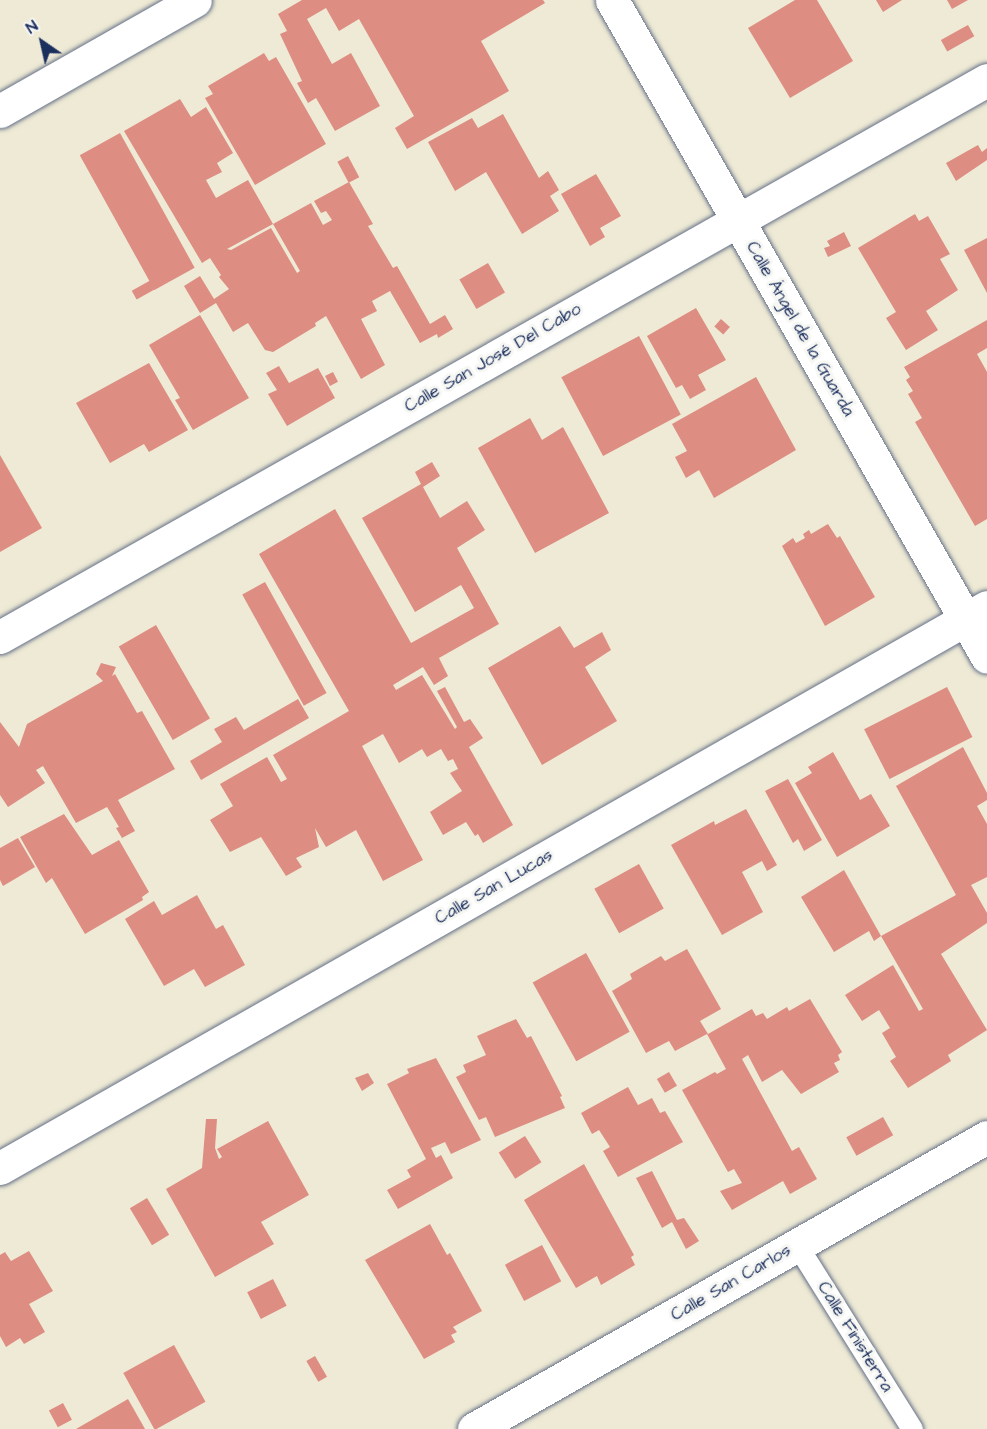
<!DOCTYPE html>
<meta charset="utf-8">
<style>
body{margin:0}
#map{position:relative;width:987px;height:1429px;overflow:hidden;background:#eeead5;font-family:"Architects Daughter",sans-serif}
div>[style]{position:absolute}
.building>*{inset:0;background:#dd8d82;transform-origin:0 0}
.roads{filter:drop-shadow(0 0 2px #657088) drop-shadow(0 0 2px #657088)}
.service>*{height:21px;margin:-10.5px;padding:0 10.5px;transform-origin:10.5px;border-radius:10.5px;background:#fff}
.minor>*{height:33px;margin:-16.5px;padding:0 16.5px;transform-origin:16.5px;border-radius:16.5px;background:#fff}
span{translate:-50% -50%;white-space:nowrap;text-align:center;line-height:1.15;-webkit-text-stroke:6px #f6f6f2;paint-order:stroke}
.street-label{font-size:18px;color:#1b2f5e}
.north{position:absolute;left:12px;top:12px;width:60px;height:60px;-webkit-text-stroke:4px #f6f6f2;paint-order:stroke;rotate:326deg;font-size:16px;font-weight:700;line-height:24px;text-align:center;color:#1b2f5e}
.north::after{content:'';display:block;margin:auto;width:21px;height:27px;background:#1b2f5e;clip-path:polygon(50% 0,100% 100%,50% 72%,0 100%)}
</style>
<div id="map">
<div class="building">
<div style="clip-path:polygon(302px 0,543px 0,545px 3px,481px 41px,509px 91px,407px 149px,395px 128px,414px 116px,359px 19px,339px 31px,326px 8px,307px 19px,332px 64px,351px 53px,380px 106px,335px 131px,316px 98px,308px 103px,297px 83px,302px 81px,280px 34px,287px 31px,278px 14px)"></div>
<div style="clip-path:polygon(795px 0,817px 0,853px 61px,790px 98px,748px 28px)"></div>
<div style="clip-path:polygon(876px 0,902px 0,883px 12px)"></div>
<div style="clip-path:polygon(947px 0,968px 0,952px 9px)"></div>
<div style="left:968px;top:25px;width:13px;height:31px;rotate:61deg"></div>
<div style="clip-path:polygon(264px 53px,269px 61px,276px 57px,326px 144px,255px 185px,205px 98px,213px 94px,208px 86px)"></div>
<div style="clip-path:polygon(evenodd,180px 99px,191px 117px,206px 107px,233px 153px,217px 163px,222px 172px,206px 180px,216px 198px,248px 180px,273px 224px,311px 203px,323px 225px,332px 220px,326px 211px,321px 213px,314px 201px,349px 182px,373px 224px,368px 226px,393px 268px,397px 266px,430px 324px,445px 315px,453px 329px,438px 338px,437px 334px,420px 343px,390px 291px,372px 301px,377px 311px,361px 319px,385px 365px,361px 379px,326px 316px,315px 323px,316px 326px,273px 352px,265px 350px,248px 323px,233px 332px,216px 303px,200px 313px,184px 286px,200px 276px,214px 299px,229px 289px,219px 277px,221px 275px,210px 258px,202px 263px,124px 131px,180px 99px,273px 224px,300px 271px,297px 273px,271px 228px,231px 250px,227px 249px,273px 224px)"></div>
<div style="clip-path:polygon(503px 114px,539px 178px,548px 171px,559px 190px,550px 196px,559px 211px,522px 234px,486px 172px,455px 191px,428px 142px,472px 118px,478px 128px)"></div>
<div style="left:120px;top:133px;width:154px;height:46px;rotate:61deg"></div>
<div style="clip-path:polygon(978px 145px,982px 152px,987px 148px,987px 160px,956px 181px,946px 163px)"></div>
<div style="left:348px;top:156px;width:24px;height:12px;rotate:62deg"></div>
<div style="clip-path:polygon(596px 174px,621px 216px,600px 228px,605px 237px,590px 246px,561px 194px)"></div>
<div style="clip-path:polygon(915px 214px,919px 221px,928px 216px,950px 254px,940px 259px,958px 290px,926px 311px,938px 330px,906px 350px,886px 318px,896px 312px,858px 248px)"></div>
<div style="clip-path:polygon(844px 232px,851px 246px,828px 257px,824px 248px,830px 246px,827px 241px)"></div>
<div style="clip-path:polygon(987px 238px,987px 293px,964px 250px)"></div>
<div style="left:488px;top:263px;width:34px;height:33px;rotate:60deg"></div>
<div style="left:151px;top:280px;width:10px;height:22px;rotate:61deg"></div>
<div style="clip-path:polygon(696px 308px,726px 360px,698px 375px,706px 390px,690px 399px,682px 385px,676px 388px,647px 336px)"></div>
<div style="clip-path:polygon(200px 315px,249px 398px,193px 430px,175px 400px,180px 398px,149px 345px)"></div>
<div style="left:721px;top:319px;width:12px;height:10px;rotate:42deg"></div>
<div style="clip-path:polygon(987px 320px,987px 348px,977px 354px,987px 372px,987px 519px,975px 526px,915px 422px,922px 418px,908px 394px,913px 391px,906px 380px,910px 377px,904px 367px)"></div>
<div style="left:639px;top:336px;width:89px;height:88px;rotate:62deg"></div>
<div style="clip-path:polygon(149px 363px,188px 430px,149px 452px,144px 444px,110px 463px,76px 403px)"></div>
<div style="clip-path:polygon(279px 366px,289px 383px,318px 368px,335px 398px,287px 426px,268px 394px,277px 390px,266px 373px)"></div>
<div style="left:333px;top:372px;width:11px;height:9px;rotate:63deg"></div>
<div style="clip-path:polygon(756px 377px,796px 450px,714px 498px,699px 470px,686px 478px,675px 457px,687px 451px,672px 424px)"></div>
<div style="clip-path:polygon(530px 418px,542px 440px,563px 427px,609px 513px,535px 553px,478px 448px)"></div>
<div style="clip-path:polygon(0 455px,42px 528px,0 552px)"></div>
<div style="clip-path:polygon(432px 462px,440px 476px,423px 487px,440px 518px,467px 501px,485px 530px,457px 548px,499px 624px,439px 658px,448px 676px,434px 685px,423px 667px,393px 685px,396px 690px,422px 675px,455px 729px,457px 727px,437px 691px,445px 687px,464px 722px,470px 719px,483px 738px,469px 747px,470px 749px,513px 825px,483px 843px,478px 834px,475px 836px,466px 822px,443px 835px,430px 812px,462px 791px,450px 773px,458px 769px,453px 759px,448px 761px,441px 749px,427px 757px,422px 749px,399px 763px,383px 734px,362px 746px,423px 860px,383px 881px,356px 830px,326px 847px,315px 828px,319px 847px,296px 858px,302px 867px,286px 876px,261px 837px,230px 852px,210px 820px,233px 806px,220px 784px,267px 757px,281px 782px,287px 779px,273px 755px,349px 711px,259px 554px,335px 509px,411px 643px,474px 608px,461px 585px,415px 612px,362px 518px,421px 484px,415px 472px)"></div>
<div style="clip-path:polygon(828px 524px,837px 538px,840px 536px,875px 597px,825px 626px,782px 546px,793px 538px,796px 543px,805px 538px,803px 534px,809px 530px,811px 534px)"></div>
<div style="left:265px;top:582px;width:127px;height:26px;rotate:61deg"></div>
<div style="left:156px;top:625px;width:108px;height:43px;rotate:60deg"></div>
<div style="clip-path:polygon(560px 626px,574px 648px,602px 632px,611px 650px,585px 667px,617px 721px,542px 765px,488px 668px)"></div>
<div style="clip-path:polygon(101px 663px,116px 667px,112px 676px,115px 674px,137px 713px,142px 711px,175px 769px,118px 800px,135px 831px,122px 838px,116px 828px,119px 827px,107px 807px,76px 823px,43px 766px,36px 770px,45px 783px,8px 807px,0 795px,0 722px,19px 747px,27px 724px,103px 681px,96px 674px)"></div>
<div style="left:947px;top:687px;width:56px;height:93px;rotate:63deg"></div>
<div style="clip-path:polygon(298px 699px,309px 718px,201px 780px,190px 761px,222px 742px,214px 729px,236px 717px,244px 730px)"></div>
<div style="clip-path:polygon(963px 747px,987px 793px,987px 800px,977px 806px,987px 824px,987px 877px,971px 885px,987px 913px,987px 923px,941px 954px,987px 1030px,948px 1055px,951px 1061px,908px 1088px,890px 1061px,896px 1057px,882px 1033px,890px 1028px,879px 1010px,862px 1021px,845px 995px,893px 965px,919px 1011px,923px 1009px,881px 936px,874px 941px,869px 931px,834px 952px,801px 897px,844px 870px,881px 936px,956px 895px,896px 786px)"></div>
<div style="clip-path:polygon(833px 752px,860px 800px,871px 794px,890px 826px,837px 857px,795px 783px,812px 773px,808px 767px)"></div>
<div style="clip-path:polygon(788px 779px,822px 840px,804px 851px,798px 839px,793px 843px,765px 791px)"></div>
<div style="clip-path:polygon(746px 809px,777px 865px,767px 871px,762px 861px,742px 872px,763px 912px,722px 935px,671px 845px,714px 821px,715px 825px)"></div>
<div style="clip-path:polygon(64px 814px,92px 855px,119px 840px,149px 892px,142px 897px,143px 900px,85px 934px,52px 878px,46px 883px,20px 837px)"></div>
<div style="clip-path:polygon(18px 838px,35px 867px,3px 886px,0 880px,0 848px)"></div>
<div style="left:639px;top:864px;width:51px;height:51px;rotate:61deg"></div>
<div style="clip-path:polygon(197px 895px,216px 929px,223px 925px,245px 965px,205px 987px,194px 969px,164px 986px,125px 919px,154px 901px,162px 915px)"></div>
<div style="clip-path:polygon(687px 949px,721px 1009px,700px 1021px,708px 1034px,752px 1009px,756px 1016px,763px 1013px,767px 1019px,787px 1007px,789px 1011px,810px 999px,842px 1052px,838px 1055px,840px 1060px,834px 1063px,839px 1072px,801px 1094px,782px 1070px,762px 1082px,748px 1055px,742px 1059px,792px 1151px,799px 1147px,817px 1179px,790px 1194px,783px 1181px,732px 1210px,720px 1191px,742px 1183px,734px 1169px,728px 1172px,682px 1090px,715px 1072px,717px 1074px,726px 1069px,707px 1034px,675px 1051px,669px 1041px,646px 1053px,612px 991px,632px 979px,630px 974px,661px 956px,665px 961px)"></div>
<div style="left:586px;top:953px;width:90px;height:61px;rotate:61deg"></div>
<div style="clip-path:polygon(516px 1019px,527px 1038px,531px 1036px,562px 1096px,560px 1097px,565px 1108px,495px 1137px,486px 1117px,479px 1120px,456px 1077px,466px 1072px,463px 1065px,486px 1055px,477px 1036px)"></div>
<div style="clip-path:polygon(436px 1058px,481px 1140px,451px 1154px,445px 1142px,431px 1148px,436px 1158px,441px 1155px,453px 1178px,398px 1209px,387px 1190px,411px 1177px,407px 1170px,426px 1159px,387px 1084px,409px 1073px,407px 1069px)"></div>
<div style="left:669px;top:1072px;width:16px;height:14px;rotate:60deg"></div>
<div style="clip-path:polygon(368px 1073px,374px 1083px,362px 1091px,355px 1078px)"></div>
<div style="clip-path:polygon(628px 1087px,638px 1105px,652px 1098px,660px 1113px,665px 1111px,683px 1142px,618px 1177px,603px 1151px,610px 1147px,599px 1130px,592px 1134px,581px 1113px)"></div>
<div style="left:883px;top:1117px;width:21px;height:42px;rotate:61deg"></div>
<div style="clip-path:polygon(206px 1119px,217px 1119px,215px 1148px,219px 1159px,222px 1157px,217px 1149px,268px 1121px,309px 1195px,261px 1222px,274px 1244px,215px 1277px,166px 1189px,202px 1168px)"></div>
<div style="left:525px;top:1136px;width:31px;height:31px;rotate:58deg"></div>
<div style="clip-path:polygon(584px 1164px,634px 1255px,631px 1257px,635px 1265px,601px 1285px,597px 1276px,576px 1288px,524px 1200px)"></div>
<div style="clip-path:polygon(652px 1171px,677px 1220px,684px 1218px,699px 1241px,686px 1249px,672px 1222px,662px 1228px,636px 1178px)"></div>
<div style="left:147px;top:1198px;width:43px;height:20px;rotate:59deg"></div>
<div style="clip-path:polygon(430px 1224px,447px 1255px,450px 1253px,482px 1311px,453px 1327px,457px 1332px,451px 1335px,455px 1342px,424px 1359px,365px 1260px)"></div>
<div style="left:542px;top:1245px;width:41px;height:42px;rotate:62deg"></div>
<div style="clip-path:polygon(29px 1251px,53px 1291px,29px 1304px,45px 1332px,24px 1344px,20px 1338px,6px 1347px,0 1336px,0 1255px,5px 1252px,11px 1261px)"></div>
<div style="left:273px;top:1279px;width:30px;height:29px;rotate:63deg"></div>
<div style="left:174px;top:1345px;width:65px;height:58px;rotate:61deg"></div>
<div style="left:315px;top:1356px;width:24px;height:10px;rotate:60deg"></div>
<div style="clip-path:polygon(128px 1399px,145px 1429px,76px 1429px)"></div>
<div style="left:63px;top:1403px;width:19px;height:16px;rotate:62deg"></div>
</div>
<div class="roads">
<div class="service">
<div style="left:797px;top:1245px;width:217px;rotate:58deg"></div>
</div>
<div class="minor">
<div style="left:612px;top:0;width:756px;rotate:60.28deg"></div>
<div style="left:0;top:111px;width:224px;rotate:-29.6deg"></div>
<div style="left:0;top:637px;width:1133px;rotate:-29.44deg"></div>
<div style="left:0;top:1168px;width:1135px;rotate:-29.61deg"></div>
<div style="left:474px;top:1429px;width:590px;rotate:-29.65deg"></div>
</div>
</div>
<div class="street-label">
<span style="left:800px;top:329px;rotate:60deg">Calle Ángel de la Guarda</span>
<span style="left:493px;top:358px;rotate:-30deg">Calle San José Del Cabo</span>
<span style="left:494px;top:887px;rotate:-30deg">Calle San Lucas</span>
<span style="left:731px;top:1283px;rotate:-30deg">Calle San Carlos</span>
<span style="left:855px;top:1337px;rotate:58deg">Calle Finisterra</span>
</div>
<div class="north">N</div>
</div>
